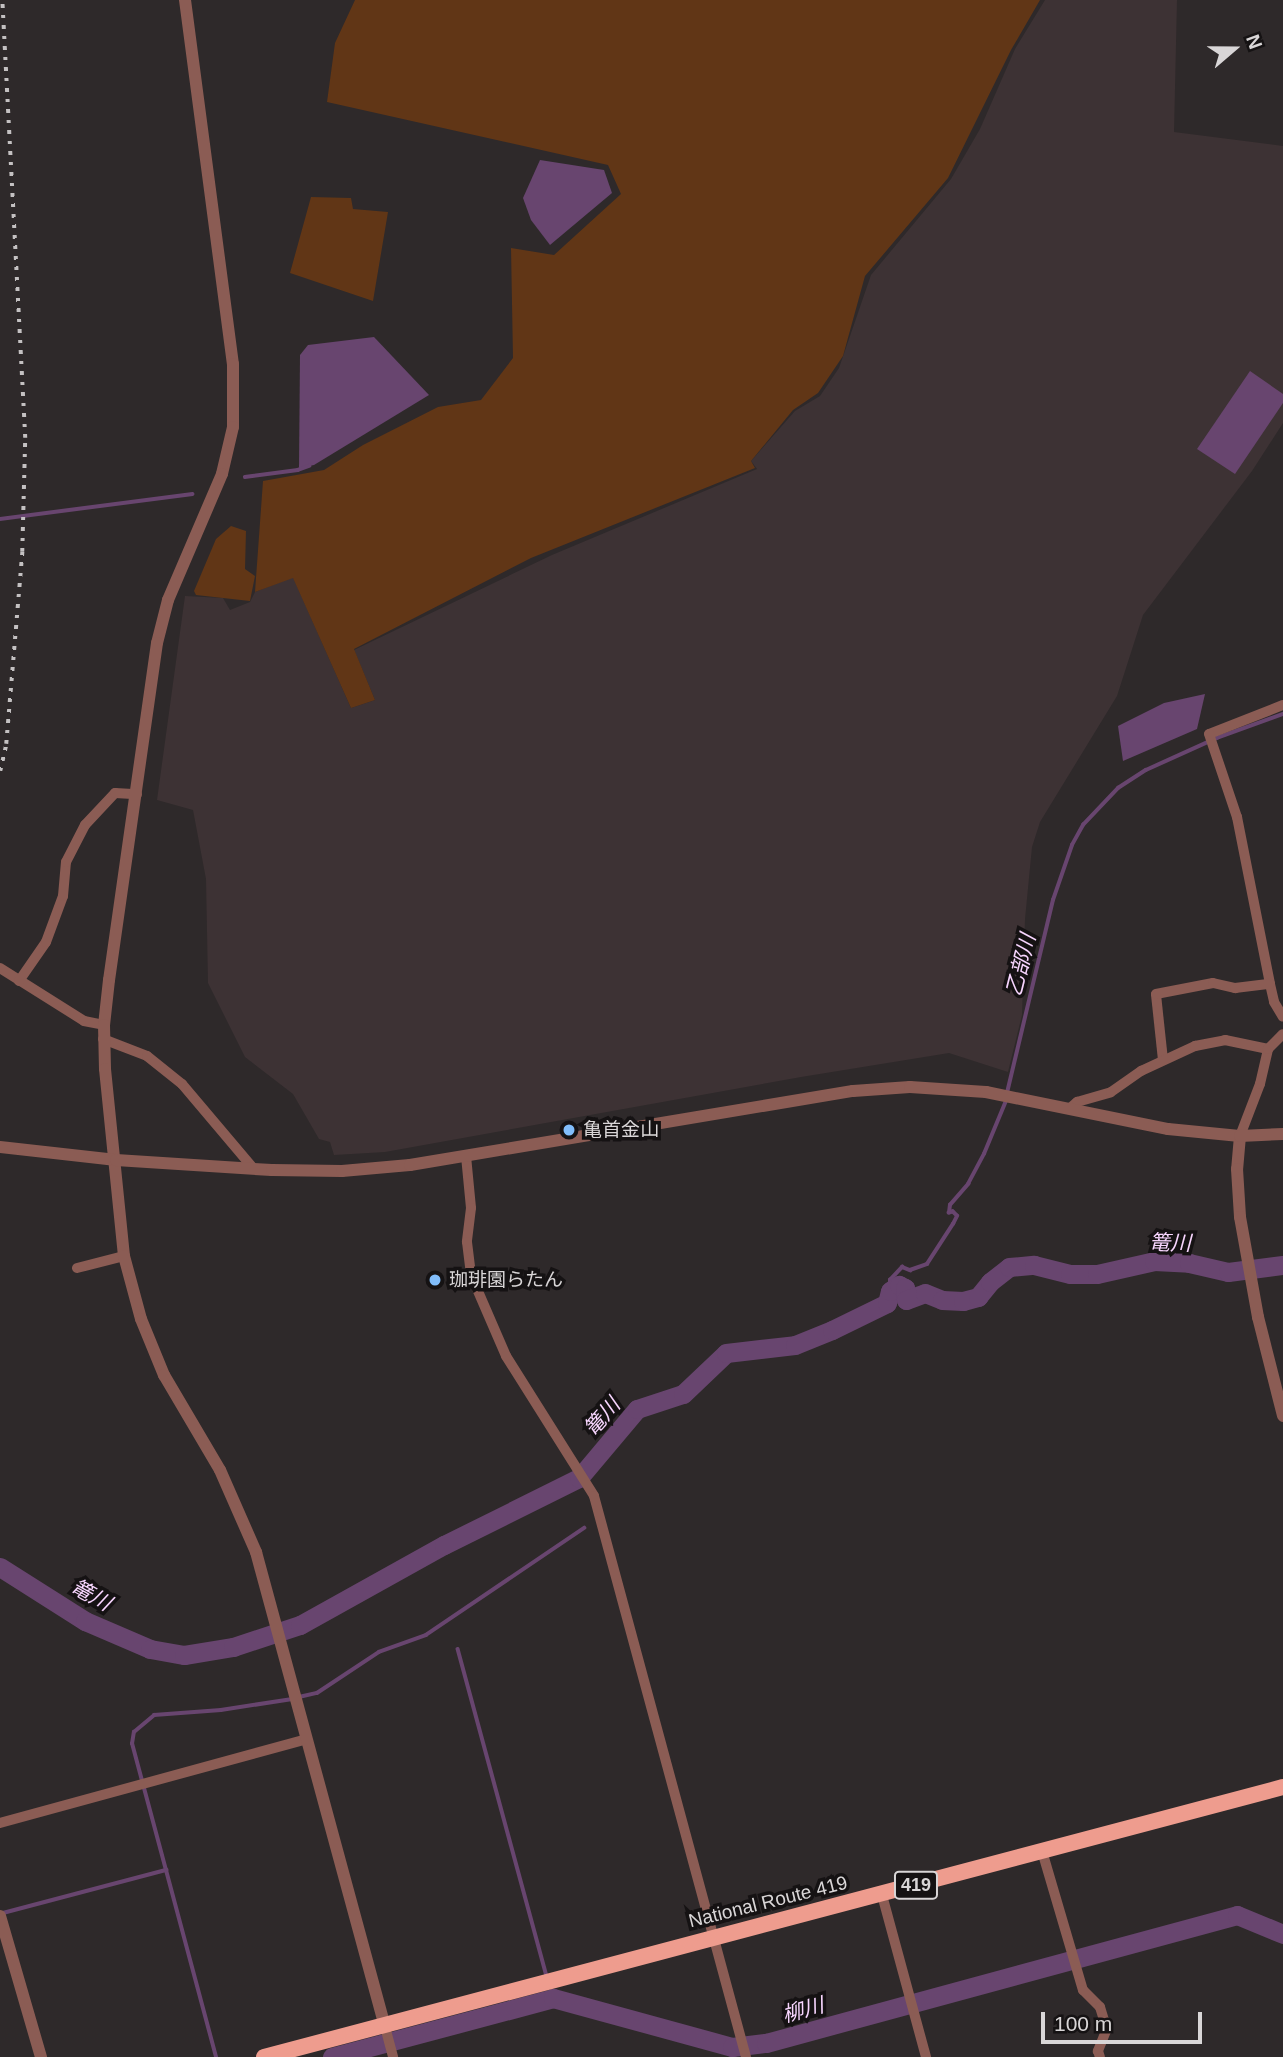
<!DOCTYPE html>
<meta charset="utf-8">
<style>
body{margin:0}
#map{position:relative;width:1283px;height:2057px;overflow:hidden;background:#2e292a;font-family:Helvetica,"Noto Sans JP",sans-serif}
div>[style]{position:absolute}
.built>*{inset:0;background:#3d3234}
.green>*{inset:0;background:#613616}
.water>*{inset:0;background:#68456f}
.stream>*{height:3.5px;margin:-1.75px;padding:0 1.75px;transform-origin:1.75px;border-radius:1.75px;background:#68456f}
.river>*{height:19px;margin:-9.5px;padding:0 9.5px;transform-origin:9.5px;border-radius:9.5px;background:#68456f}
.minor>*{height:10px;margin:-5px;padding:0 5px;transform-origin:5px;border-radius:5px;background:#8b5c54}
.tertiary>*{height:12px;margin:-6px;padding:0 6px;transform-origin:6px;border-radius:6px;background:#8b5c54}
.trunk>*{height:16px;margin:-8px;padding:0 8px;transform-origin:8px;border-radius:8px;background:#ee9c8e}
.rail>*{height:3.5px;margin-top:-1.75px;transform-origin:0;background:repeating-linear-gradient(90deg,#c4c1c2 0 3.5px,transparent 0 10.5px)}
.dots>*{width:19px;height:19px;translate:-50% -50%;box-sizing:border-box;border:4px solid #151213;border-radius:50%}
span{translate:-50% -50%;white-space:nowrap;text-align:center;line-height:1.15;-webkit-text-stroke:7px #151213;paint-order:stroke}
.shield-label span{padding:2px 5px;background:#151213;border:2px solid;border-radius:5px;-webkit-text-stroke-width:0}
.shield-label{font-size:18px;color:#d9d6d7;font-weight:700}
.poi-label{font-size:19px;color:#d9d6d7}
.left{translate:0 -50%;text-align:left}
.street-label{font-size:19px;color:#d9d6d7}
.water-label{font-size:21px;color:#f8d6ff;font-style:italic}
.north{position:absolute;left:1199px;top:14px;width:70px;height:70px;-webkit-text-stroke:5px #151213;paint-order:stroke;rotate:70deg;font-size:19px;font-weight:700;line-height:28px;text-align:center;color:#d9d6d7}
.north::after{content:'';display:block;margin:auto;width:24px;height:32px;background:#d9d6d7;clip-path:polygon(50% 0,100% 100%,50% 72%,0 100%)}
.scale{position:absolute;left:1041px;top:2012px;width:161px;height:32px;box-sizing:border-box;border:4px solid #d9d6d7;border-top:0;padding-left:9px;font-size:21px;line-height:24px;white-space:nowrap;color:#d9d6d7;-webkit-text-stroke:5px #151213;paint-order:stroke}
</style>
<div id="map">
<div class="built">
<div style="clip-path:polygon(1045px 0,1177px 0,1174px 132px,1283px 146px,1283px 423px,1252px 471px,1143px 615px,1117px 696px,1040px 822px,1032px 847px,1025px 919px,1022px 1015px,1008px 1072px,949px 1053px,801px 1077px,385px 1152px,334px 1155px,330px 1142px,319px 1139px,293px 1094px,245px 1057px,208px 983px,206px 879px,193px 810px,157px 800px,185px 596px,223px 598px,230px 610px,250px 602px,255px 592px,293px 577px,351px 708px,375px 700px,354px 650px,552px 555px,757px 469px,751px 461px,795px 411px,820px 396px,839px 368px,871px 275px,951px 179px,980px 129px,1015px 49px)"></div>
</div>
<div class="green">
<div style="clip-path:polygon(355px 0,1040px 0,1011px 50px,948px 178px,865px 276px,843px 356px,818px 393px,793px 410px,751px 461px,755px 468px,531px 558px,354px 649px,375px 700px,351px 708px,293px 578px,255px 592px,263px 481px,324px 470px,363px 445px,438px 407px,481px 400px,513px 358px,511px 248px,554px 255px,621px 194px,608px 165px,327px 102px,335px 43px)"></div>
<div style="clip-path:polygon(311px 197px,351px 198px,353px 209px,388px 212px,373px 301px,290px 273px)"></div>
<div style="clip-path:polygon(231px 526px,246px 531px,245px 569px,255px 576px,250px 601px,196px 595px,194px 591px,216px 539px)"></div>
</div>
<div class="water">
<div style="clip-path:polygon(540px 160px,604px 170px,612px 193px,550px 245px,531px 220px,523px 198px)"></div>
<div style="clip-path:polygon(374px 337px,429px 395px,314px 465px,299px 468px,300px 355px,308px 345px)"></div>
<div style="clip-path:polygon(1250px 371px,1283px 394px,1283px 403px,1235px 474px,1197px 449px)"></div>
<div style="clip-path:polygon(1205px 694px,1197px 729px,1123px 761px,1118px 726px,1164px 703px)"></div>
</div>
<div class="stream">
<div style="left:245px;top:477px;width:53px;rotate:-7.5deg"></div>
<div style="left:298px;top:470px;width:12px;rotate:-20deg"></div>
<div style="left:0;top:519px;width:194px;rotate:-7.4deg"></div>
<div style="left:1007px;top:1093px;width:198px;rotate:-76.6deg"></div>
<div style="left:1053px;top:900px;width:58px;rotate:-70.9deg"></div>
<div style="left:1072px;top:845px;width:23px;rotate:-61deg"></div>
<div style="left:1083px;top:825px;width:51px;rotate:-46.6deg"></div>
<div style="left:1118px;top:788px;width:33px;rotate:-33deg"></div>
<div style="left:1146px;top:770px;width:78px;rotate:-24.3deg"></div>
<div style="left:1217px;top:738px;width:70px;rotate:-20deg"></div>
<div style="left:890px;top:1291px;width:11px;rotate:-90deg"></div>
<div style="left:890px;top:1280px;width:18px;rotate:-47deg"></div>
<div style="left:902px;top:1267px;width:9px;rotate:21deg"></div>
<div style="left:910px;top:1270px;width:18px;rotate:-19deg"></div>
<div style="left:927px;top:1264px;width:48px;rotate:-57deg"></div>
<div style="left:953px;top:1224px;width:9px;rotate:-63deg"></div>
<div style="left:957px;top:1216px;width:6px;rotate:-135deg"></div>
<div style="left:953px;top:1212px;width:4px;rotate:166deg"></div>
<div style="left:949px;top:1213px;width:8px;rotate:-83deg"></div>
<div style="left:950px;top:1205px;width:28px;rotate:-49deg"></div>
<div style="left:968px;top:1184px;width:34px;rotate:-62deg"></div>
<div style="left:984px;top:1154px;width:57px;rotate:-67.5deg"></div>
<div style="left:458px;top:1649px;width:336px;rotate:74.8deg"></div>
<div style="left:299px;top:1697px;width:18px;rotate:-13deg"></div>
<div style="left:317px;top:1693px;width:74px;rotate:-33.5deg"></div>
<div style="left:379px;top:1652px;width:50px;rotate:-19.9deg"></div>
<div style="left:426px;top:1635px;width:191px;rotate:-34.1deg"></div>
<div style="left:3px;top:1913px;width:169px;rotate:-14.8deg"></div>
<div style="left:216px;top:2057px;width:324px;rotate:-105deg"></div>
<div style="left:132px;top:1744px;width:12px;rotate:-81deg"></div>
<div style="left:134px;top:1732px;width:26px;rotate:-40deg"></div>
<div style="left:154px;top:1715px;width:67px;rotate:-4.3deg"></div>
<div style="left:221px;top:1710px;width:72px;rotate:-8.8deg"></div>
</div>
<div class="river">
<div style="left:0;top:1567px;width:101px;rotate:32.4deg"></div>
<div style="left:85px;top:1621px;width:71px;rotate:23.3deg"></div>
<div style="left:150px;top:1649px;width:35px;rotate:10deg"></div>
<div style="left:184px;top:1655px;width:50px;rotate:-9.3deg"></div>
<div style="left:233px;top:1647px;width:71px;rotate:-18.2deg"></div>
<div style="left:300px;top:1625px;width:165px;rotate:-29.1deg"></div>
<div style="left:444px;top:1545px;width:151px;rotate:-26.4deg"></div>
<div style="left:579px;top:1478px;width:90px;rotate:-50deg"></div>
<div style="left:637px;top:1409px;width:48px;rotate:-18.1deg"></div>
<div style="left:683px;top:1394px;width:59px;rotate:-43.6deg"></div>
<div style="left:726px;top:1353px;width:69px;rotate:-6.6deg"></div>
<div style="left:795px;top:1345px;width:40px;rotate:-22deg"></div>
<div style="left:832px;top:1330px;width:61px;rotate:-26.1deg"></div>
<div style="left:887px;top:1303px;width:12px;rotate:-76deg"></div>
<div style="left:890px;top:1291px;width:11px;rotate:-34deg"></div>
<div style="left:899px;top:1285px;width:7px;rotate:27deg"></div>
<div style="left:905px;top:1288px;width:12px;rotate:85deg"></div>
<div style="left:906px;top:1300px;width:20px;rotate:-20deg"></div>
<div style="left:925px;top:1293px;width:18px;rotate:22deg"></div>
<div style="left:942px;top:1300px;width:21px;rotate:3deg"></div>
<div style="left:963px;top:1301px;width:16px;rotate:-15deg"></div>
<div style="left:978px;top:1297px;width:19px;rotate:-51deg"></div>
<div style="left:990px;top:1282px;width:24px;rotate:-38deg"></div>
<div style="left:1009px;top:1267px;width:25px;rotate:-5deg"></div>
<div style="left:1034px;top:1265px;width:37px;rotate:14deg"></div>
<div style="left:1070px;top:1274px;width:27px"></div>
<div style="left:1097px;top:1274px;width:58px;rotate:-12.8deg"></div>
<div style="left:1154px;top:1261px;width:35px;rotate:3deg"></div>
<div style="left:1189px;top:1263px;width:40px;rotate:13deg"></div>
<div style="left:1228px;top:1272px;width:55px;rotate:-7.3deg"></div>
<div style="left:332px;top:2057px;width:229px;rotate:-14.9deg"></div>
<div style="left:553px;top:1998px;width:186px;rotate:15.3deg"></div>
<div style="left:732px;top:2047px;width:34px;rotate:-7deg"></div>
<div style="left:766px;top:2043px;width:488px;rotate:-15.2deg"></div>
<div style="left:1237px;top:1915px;width:50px;rotate:22.4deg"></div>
</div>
<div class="minor">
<div style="left:1283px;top:705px;width:79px;rotate:158.6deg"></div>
<div style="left:1209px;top:734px;width:88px;rotate:71.4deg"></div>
<div style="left:1237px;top:817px;width:170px;rotate:78.8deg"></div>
<div style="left:1270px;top:984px;width:18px;rotate:77deg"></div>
<div style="left:1274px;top:1002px;width:17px;rotate:59deg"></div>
<div style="left:0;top:968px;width:99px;rotate:32.2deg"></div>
<div style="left:84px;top:1021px;width:20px;rotate:11deg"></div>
<div style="left:19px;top:981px;width:47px;rotate:-55.3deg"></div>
<div style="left:46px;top:942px;width:49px;rotate:-69.7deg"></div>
<div style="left:63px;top:896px;width:34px;rotate:-85deg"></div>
<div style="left:66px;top:862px;width:42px;rotate:-62.8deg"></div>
<div style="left:85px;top:825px;width:44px;rotate:-46.8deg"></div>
<div style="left:115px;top:793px;width:22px;rotate:3deg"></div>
<div style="left:103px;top:1039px;width:47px;rotate:21.1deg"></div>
<div style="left:147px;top:1056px;width:45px;rotate:38.7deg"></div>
<div style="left:182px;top:1084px;width:110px;rotate:49.8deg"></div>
<div style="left:1163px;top:1060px;width:66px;rotate:-96.1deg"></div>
<div style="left:1156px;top:994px;width:58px;rotate:-10.9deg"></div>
<div style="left:1213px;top:983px;width:23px;rotate:13deg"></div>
<div style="left:1235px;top:988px;width:35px;rotate:-7deg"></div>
<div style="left:1069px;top:1109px;width:11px;rotate:-41deg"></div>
<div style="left:1077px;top:1102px;width:35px;rotate:-16deg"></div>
<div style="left:1111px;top:1092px;width:37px;rotate:-35deg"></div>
<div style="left:1141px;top:1071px;width:60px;rotate:-24.8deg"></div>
<div style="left:1195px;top:1046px;width:31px;rotate:-11deg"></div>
<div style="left:1225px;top:1040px;width:44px;rotate:11.8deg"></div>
<div style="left:1240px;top:1136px;width:56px;rotate:-69deg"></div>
<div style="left:1260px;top:1084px;width:36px;rotate:-77deg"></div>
<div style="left:1268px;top:1049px;width:21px;rotate:-45deg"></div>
<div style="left:466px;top:1156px;width:52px;rotate:84.5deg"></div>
<div style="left:471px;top:1208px;width:34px;rotate:97deg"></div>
<div style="left:467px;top:1242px;width:33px;rotate:83deg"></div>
<div style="left:471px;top:1275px;width:88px;rotate:66.6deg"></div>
<div style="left:506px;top:1356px;width:165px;rotate:57.8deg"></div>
<div style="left:594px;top:1496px;width:581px;rotate:74.84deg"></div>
<div style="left:77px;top:1268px;width:49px;rotate:-14.3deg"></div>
<div style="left:0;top:1823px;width:318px;rotate:-15.3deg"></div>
<div style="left:1042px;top:1851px;width:145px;rotate:73.6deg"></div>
<div style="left:1083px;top:1990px;width:24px;rotate:45deg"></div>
<div style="left:1100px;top:2007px;width:14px;rotate:73deg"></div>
<div style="left:1104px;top:2020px;width:11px;rotate:80deg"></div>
<div style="left:1106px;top:2031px;width:22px;rotate:112deg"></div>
<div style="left:1098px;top:2051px;width:6px;rotate:72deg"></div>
<div style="left:882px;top:1895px;width:168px;rotate:74.8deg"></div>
<div style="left:384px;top:2023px;width:35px;rotate:75deg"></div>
</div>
<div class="tertiary">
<div style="left:185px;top:0;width:367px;rotate:82.5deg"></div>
<div style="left:233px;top:364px;width:63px;rotate:90deg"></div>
<div style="left:233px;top:427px;width:48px;rotate:103.2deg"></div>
<div style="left:222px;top:474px;width:137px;rotate:113.2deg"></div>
<div style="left:168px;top:600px;width:44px;rotate:104.3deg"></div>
<div style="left:157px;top:643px;width:340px;rotate:98.1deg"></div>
<div style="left:109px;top:980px;width:45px;rotate:96.3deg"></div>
<div style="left:104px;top:1025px;width:44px;rotate:88.7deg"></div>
<div style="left:105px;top:1069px;width:188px;rotate:84.2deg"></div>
<div style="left:124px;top:1256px;width:65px;rotate:74.9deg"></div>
<div style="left:141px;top:1319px;width:61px;rotate:67.7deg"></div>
<div style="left:164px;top:1375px;width:110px;rotate:59.5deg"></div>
<div style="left:220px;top:1470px;width:90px;rotate:66.3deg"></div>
<div style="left:256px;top:1552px;width:488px;rotate:74.8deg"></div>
<div style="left:1240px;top:1136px;width:33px;rotate:95deg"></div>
<div style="left:1237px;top:1169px;width:48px;rotate:86.4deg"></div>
<div style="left:1240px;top:1217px;width:102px;rotate:79.8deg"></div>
<div style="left:1258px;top:1317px;width:102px;rotate:75.8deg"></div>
<div style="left:0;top:1147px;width:117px;rotate:6.4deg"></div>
<div style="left:116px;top:1160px;width:156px;rotate:3.7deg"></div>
<div style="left:272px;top:1170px;width:70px;rotate:0.8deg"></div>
<div style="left:342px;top:1171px;width:68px;rotate:-5deg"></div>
<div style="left:410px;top:1165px;width:449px;rotate:-9.5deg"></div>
<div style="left:853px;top:1091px;width:57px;rotate:-4deg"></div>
<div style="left:910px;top:1087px;width:76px;rotate:3.8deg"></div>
<div style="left:986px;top:1092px;width:186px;rotate:11.5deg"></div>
<div style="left:1168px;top:1129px;width:72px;rotate:5.6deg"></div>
<div style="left:1240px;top:1136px;width:43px;rotate:-2.7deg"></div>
<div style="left:0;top:1916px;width:147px;rotate:73.8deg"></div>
</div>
<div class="trunk">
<div style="left:264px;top:2057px;width:1054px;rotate:-14.84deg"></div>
</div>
<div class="rail">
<div style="left:0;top:771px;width:28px;rotate:-77deg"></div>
<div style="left:6px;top:744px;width:193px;rotate:-85.2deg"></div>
<div style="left:22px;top:552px;width:114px;rotate:-88.5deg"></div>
<div style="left:25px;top:438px;width:439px;rotate:-93deg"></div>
</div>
<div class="dots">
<div style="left:569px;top:1130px;background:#81bdfa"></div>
<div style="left:435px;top:1280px;background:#81bdfa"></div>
</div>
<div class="shield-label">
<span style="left:916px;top:1885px">419</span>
</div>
<div class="poi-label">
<span class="left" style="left:583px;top:1130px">亀首金山</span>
<span class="left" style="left:449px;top:1280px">珈琲園らたん</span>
</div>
<div class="street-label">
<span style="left:768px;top:1902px;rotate:-14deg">National Route 419</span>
</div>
<div class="water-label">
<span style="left:1021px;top:965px;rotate:-76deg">乙部川</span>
<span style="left:1170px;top:1243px;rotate:1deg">篭川</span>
<span style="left:602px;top:1417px;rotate:-49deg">篭川</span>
<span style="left:91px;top:1595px;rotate:29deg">篭川</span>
<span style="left:803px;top:2010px;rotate:-15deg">柳川</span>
</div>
<div class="north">N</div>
<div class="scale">100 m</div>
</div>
